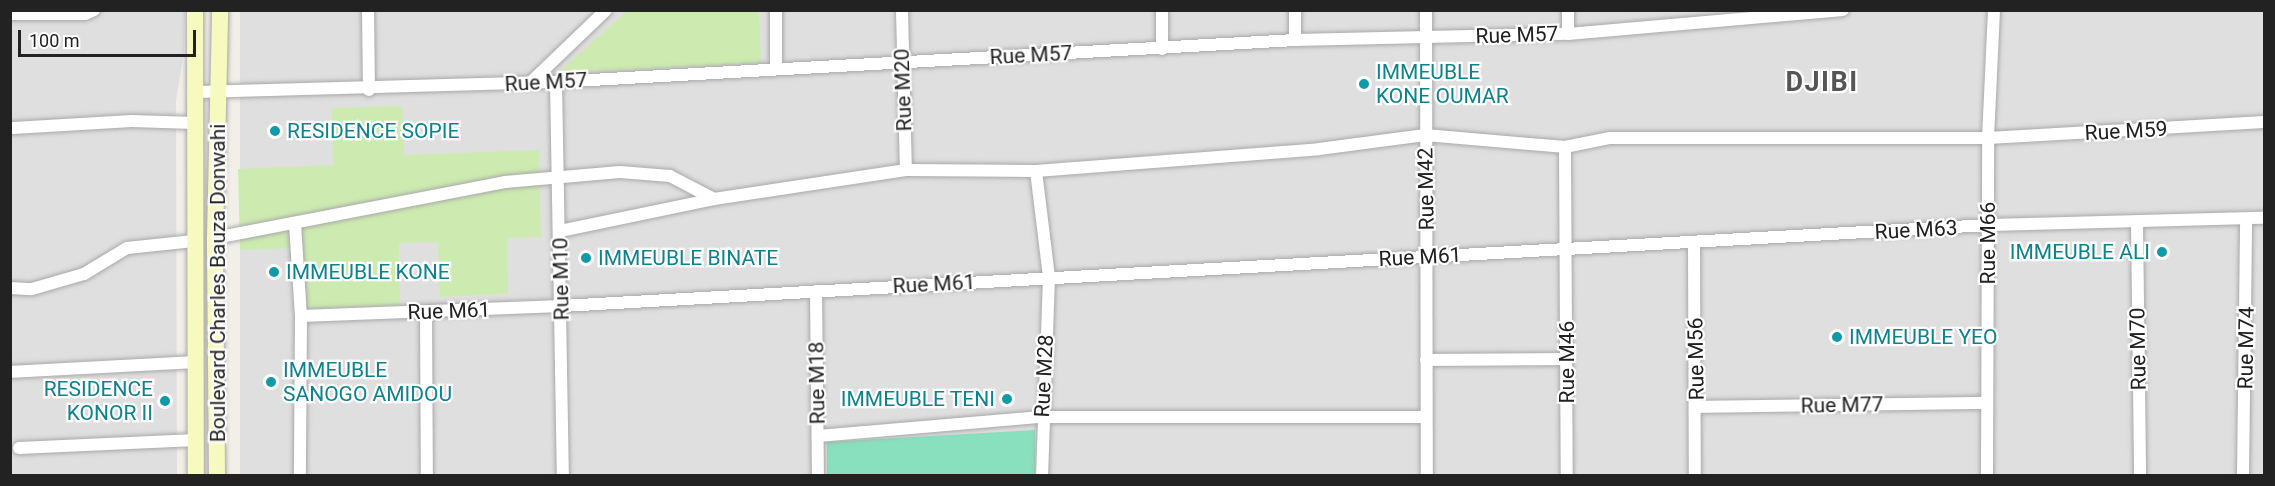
<!DOCTYPE html>
<style>
body{margin:0}
#map{position:relative;width:2275px;height:486px;overflow:hidden;background:#f2efe9;font-family:Roboto,sans-serif}
div>[style]{position:absolute}
.residential>*{inset:0;background:#e0dfdf;transform-origin:0 0}
.grass>*{inset:0;background:#cdebb0}
.pitch>*{inset:0;background:#88e0be}
.roads{filter:drop-shadow(0 0 2px #a9a9a9) drop-shadow(0 0 2px #a9a9a9)}
.street>*{height:12px;margin:-6px;padding:0 6px;transform-origin:6px;border-radius:6px;background:#fff}
.secondary>*{height:16px;margin:-8px;padding:0 8px;transform-origin:8px;border-radius:8px;background:#f7fabf}
.dots>*{width:16px;height:16px;translate:-50% -50%;box-sizing:border-box;border:3px solid #fff;border-radius:50%}
span{translate:-50% -50%;white-space:nowrap;text-align:center;line-height:1.15;-webkit-text-stroke:4.5px #fff;paint-order:stroke}
.street-label{font-size:21px;color:#222}
.culture-label{font-size:21px;color:#0d838f}
.left{translate:0 -50%;text-align:left}
.right{translate:-100% -50%;text-align:right}
.district-label{font-size:27px;color:#555;font-weight:700;letter-spacing:1.5px}
.frame{position:absolute;inset:0;border:12px solid #222;pointer-events:none}
.scale{position:absolute;left:18px;top:30px;width:178px;height:27px;box-sizing:border-box;border:3px solid #222;border-top:0;padding-left:8px;font-size:18px;line-height:21px;white-space:nowrap;color:#222;-webkit-text-stroke:4px #fff;paint-order:stroke}
</style>
<div id="map">
<div class="residential">
<div style="clip-path:polygon(10px 11px,185px 11px,184px 51px,176px 101px,177px 475px,11px 475px)"></div>
<div style="left:240px;top:11px;width:2024px;height:464px"></div>
</div>
<div class="grass">
<div style="clip-path:polygon(628px 10px,759px 11px,761px 63px,558px 73px)"></div>
<div style="clip-path:polygon(402px 106px,404px 155px,539px 150px,541px 237px,507px 238px,508px 294px,440px 297px,438px 242px,399px 243px,400px 305px,295px 309px,294px 248px,240px 250px,238px 169px,333px 165px,332px 108px)"></div>
</div>
<div class="pitch">
<div style="clip-path:polygon(1035px 430px,1035px 475px,827px 475px,827px 442px)"></div>
</div>
<div class="roads">
<div class="street">
<div style="left:368px;top:10px;width:80px;rotate:89.3deg"></div>
<div style="left:776px;top:10px;width:58px;rotate:90deg"></div>
<div style="left:902px;top:10px;width:160px;rotate:88.6deg"></div>
<div style="left:1162px;top:10px;width:39px;rotate:90deg"></div>
<div style="left:1295px;top:10px;width:30px;rotate:90deg"></div>
<div style="left:1426px;top:10px;width:466px;rotate:89.9deg"></div>
<div style="left:10px;top:14px;width:75px"></div>
<div style="left:85px;top:14px;width:10px;rotate:-24deg"></div>
<div style="left:1568px;top:34px;width:24px;rotate:-90deg"></div>
<div style="left:556px;top:82px;width:394px;rotate:89deg"></div>
<div style="left:530px;top:83px;width:105px;rotate:-43.8deg"></div>
<div style="left:195px;top:92px;width:361px;rotate:-1.6deg"></div>
<div style="left:556px;top:82px;width:740px;rotate:-3.25deg"></div>
<div style="left:1295px;top:40px;width:273px;rotate:-1.3deg"></div>
<div style="left:1568px;top:34px;width:276px;rotate:-5deg"></div>
<div style="left:13px;top:128px;width:119px;rotate:-3.4deg"></div>
<div style="left:132px;top:121px;width:63px;rotate:1.8deg"></div>
<div style="left:1565px;top:147px;width:329px;rotate:89.7deg"></div>
<div style="left:1036px;top:171px;width:107px;rotate:83deg"></div>
<div style="left:1049px;top:277px;width:199px;rotate:92deg"></div>
<div style="left:2137px;top:222px;width:254px;rotate:89.3deg"></div>
<div style="left:295px;top:224px;width:92px;rotate:86.3deg"></div>
<div style="left:301px;top:316px;width:160px;rotate:90.4deg"></div>
<div style="left:560px;top:231px;width:157px;rotate:-11.7deg"></div>
<div style="left:714px;top:199px;width:194px;rotate:-8.6deg"></div>
<div style="left:906px;top:170px;width:130px;rotate:0.4deg"></div>
<div style="left:1036px;top:171px;width:284px;rotate:-4.4deg"></div>
<div style="left:1319px;top:149px;width:107px;rotate:-7.5deg"></div>
<div style="left:1425px;top:135px;width:141px;rotate:4.9deg"></div>
<div style="left:1565px;top:147px;width:46px;rotate:-11.3deg"></div>
<div style="left:1610px;top:138px;width:378px"></div>
<div style="left:1988px;top:138px;width:276px;rotate:-3.3deg"></div>
<div style="left:215px;top:238px;width:295px;rotate:-10.9deg"></div>
<div style="left:505px;top:182px;width:115px;rotate:-5deg"></div>
<div style="left:620px;top:172px;width:50px;rotate:4.6deg"></div>
<div style="left:670px;top:176px;width:50px;rotate:27.6deg"></div>
<div style="left:1694px;top:243px;width:233px;rotate:89.8deg"></div>
<div style="left:10px;top:288px;width:22px;rotate:3deg"></div>
<div style="left:32px;top:289px;width:54px;rotate:-16.1deg"></div>
<div style="left:84px;top:274px;width:50px;rotate:-31.2deg"></div>
<div style="left:127px;top:248px;width:67px;rotate:-6deg"></div>
<div style="left:816px;top:291px;width:185px;rotate:89.4deg"></div>
<div style="left:426px;top:312px;width:164px;rotate:89.7deg"></div>
<div style="left:301px;top:316px;width:261px;rotate:-2.2deg"></div>
<div style="left:562px;top:306px;width:1428px;rotate:-3.25deg"></div>
<div style="left:1988px;top:225px;width:276px;rotate:-1.5deg"></div>
<div style="left:1426px;top:360px;width:141px;rotate:-0.4deg"></div>
<div style="left:10px;top:372px;width:185px;rotate:-3.1deg"></div>
<div style="left:1697px;top:407px;width:290px;rotate:-0.8deg"></div>
<div style="left:818px;top:436px;width:224px;rotate:-4.9deg"></div>
<div style="left:1041px;top:417px;width:385px"></div>
<div style="left:19px;top:448px;width:177px;rotate:-2.6deg"></div>
<div style="left:1987px;top:476px;width:338px;rotate:-89.8deg"></div>
<div style="left:1988px;top:138px;width:128px;rotate:-87.3deg"></div>
<div style="left:2243px;top:476px;width:256px;rotate:-89.3deg"></div>
</div>
<div class="secondary">
<div style="left:195px;top:10px;width:466px;rotate:89.9deg"></div>
<div style="left:217px;top:476px;width:238px;rotate:-90.5deg"></div>
<div style="left:215px;top:238px;width:228px;rotate:-88.7deg"></div>
</div>
</div>
<div class="dots">
<div style="left:1364px;top:84px;background:#0f9aa8"></div>
<div style="left:275px;top:131px;background:#0f9aa8"></div>
<div style="left:2162px;top:252px;background:#0f9aa8"></div>
<div style="left:586px;top:258px;background:#0f9aa8"></div>
<div style="left:274px;top:272px;background:#0f9aa8"></div>
<div style="left:1837px;top:337px;background:#0f9aa8"></div>
<div style="left:271px;top:382px;background:#0f9aa8"></div>
<div style="left:1007px;top:399px;background:#0f9aa8"></div>
<div style="left:165px;top:401px;background:#0f9aa8"></div>
</div>
<div class="street-label">
<span style="left:1517px;top:35px;rotate:-2deg">Rue M57</span>
<span style="left:1031px;top:55px;rotate:-3deg">Rue M57</span>
<span style="left:546px;top:82px;rotate:-3deg">Rue M57</span>
<span style="left:903px;top:90px;rotate:-92deg">Rue M20</span>
<span style="left:2126px;top:131px;rotate:-3deg">Rue M59</span>
<span style="left:1426px;top:189px;rotate:-91deg">Rue M42</span>
<span style="left:1916px;top:230px;rotate:-3deg">Rue M63</span>
<span style="left:1988px;top:243px;rotate:-90deg">Rue M66</span>
<span style="left:1420px;top:257px;rotate:-3deg">Rue M61</span>
<span style="left:561px;top:279px;rotate:-91deg">Rue M10</span>
<span style="left:218px;top:283px;rotate:-90deg">Boulevard Charles Bauza Donwahi</span>
<span style="left:934px;top:284px;rotate:-3deg">Rue M61</span>
<span style="left:449px;top:311px;rotate:-2deg">Rue M61</span>
<span style="left:2246px;top:348px;rotate:-89deg">Rue M74</span>
<span style="left:2138px;top:349px;rotate:-91deg">Rue M70</span>
<span style="left:1696px;top:359px;rotate:-91deg">Rue M56</span>
<span style="left:1567px;top:362px;rotate:-90deg">Rue M46</span>
<span style="left:1044px;top:376px;rotate:-87deg">Rue M28</span>
<span style="left:817px;top:383px;rotate:-91deg">Rue M18</span>
<span style="left:1842px;top:405px;rotate:-1deg">Rue M77</span>
</div>
<div class="culture-label">
<span class="left" style="left:1376px;top:84px">IMMEUBLE<br>KONE OUMAR</span>
<span class="left" style="left:287px;top:131px">RESIDENCE SOPIE</span>
<span class="right" style="left:2150px;top:252px">IMMEUBLE ALI</span>
<span class="left" style="left:598px;top:258px">IMMEUBLE BINATE</span>
<span class="left" style="left:286px;top:272px">IMMEUBLE KONE</span>
<span class="left" style="left:1849px;top:337px">IMMEUBLE YEO</span>
<span class="left" style="left:283px;top:382px">IMMEUBLE<br>SANOGO AMIDOU</span>
<span class="right" style="left:153px;top:401px">RESIDENCE<br>KONOR II</span>
<span class="right" style="left:995px;top:399px">IMMEUBLE TENI</span>
</div>
<div class="district-label">
<span style="left:1822px;top:83px">DJIBI</span>
</div>
<div class="frame"></div>
<div class="scale">100 m</div>
</div>
